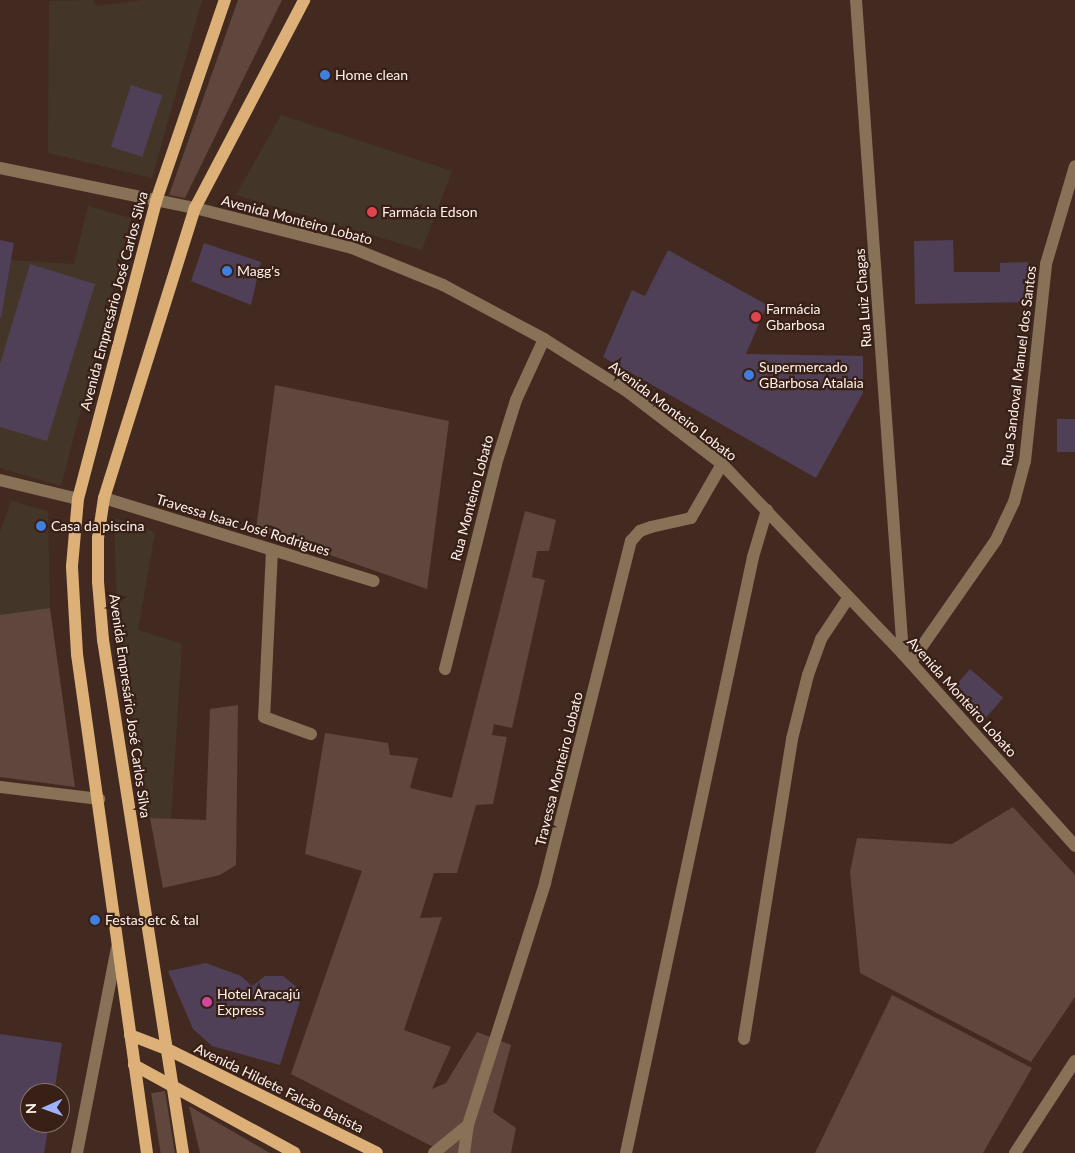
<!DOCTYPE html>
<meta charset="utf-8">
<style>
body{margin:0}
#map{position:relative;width:1075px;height:1153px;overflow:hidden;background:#432a20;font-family:Lato,sans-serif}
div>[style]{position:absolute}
.commercial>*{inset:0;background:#433628}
.green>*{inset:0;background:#5f473d;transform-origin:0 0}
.building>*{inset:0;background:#4f3f57;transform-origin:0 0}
.minor>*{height:12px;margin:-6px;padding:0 6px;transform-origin:6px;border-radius:6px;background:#877157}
.major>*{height:12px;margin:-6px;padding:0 6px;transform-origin:6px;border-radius:6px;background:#ddb078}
.dots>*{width:14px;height:14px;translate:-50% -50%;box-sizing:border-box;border:2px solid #382016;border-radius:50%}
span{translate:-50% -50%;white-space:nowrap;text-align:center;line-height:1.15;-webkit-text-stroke:4.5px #382016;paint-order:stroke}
.poi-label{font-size:14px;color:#fff1ec}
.left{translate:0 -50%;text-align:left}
.street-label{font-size:14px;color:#fff1ec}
.north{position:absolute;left:20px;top:1083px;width:50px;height:50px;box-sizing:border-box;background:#382016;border:1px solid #88746c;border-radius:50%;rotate:268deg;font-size:14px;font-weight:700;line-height:20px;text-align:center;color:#fff1ec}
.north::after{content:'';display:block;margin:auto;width:18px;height:22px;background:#9fb3fd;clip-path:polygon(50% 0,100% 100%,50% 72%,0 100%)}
</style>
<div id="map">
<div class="commercial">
<div style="clip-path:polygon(93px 0,96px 6px,143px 0,202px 0,152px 178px,48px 153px,49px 1px)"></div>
<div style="clip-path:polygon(281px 115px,452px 171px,422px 250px,236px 195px)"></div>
<div style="clip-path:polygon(88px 206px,131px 218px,61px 486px,0 468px,0 321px,11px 260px,74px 264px)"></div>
<div style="clip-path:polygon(11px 501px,48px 511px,50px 608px,0 615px,0 532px)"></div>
<div style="clip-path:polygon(114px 518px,155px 532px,138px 630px,182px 644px,171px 819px,150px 818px,118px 635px)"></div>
</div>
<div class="green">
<div style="clip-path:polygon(238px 0,282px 0,185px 198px,169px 195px)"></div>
<div style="clip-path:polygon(275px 385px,449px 421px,427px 589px,256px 529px)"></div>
<div style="clip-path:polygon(525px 511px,556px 520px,549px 551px,537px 551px,532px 577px,545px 580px,512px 728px,494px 724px,492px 735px,507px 737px,493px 804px,476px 805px,457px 873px,434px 873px,420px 918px,442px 917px,404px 1030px,451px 1047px,432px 1089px,446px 1083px,477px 1032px,511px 1045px,493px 1112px,516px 1128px,511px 1153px,445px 1153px,291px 1074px,362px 871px,305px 854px,325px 733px,388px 743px,390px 755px,418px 758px,410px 788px,452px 798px)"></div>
<div style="clip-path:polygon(50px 608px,75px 787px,0 777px,0 615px)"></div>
<div style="clip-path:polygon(238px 705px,236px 865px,220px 875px,163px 888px,150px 818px,206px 820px,210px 709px)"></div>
<div style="clip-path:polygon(1013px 807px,1075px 875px,1075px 997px,1031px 1062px,860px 973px,850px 872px,857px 838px,952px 844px)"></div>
<div style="clip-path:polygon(892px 995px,1032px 1068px,983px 1153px,815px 1153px)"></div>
<div style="left:165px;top:1091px;width:63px;height:14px;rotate:81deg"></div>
<div style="clip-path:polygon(189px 1106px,270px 1153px,200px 1153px)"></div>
</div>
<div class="building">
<div style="left:131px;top:85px;width:33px;height:65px;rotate:18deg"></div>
<div style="clip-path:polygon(0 240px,14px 243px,1px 318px,0 318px)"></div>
<div style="clip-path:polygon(953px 240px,954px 272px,1000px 272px,1000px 263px,1028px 262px,1029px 302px,915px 304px,914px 241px)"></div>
<div style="clip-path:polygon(204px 243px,261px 262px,251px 305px,191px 281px)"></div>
<div style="clip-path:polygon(668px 250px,767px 305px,746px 354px,863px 356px,863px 393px,816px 478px,603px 357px,632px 290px,645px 296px)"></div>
<div style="clip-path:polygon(30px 264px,95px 284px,47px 441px,0 427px,0 364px)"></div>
<div style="left:1057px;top:419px;width:18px;height:33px"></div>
<div style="left:970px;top:669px;width:44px;height:30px;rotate:41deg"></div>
<div style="clip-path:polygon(206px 963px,241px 976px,252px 986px,265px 976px,283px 976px,303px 992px,280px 1065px,212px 1046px,193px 1029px,168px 971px)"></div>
<div style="clip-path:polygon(0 1034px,62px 1043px,54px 1093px,30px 1093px,30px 1123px,49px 1123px,44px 1153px,0 1153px)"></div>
</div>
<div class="minor">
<div style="left:856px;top:0;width:656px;rotate:85.89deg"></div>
<div style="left:0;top:168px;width:199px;rotate:11.6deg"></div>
<div style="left:195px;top:208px;width:162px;rotate:14.3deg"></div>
<div style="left:352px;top:248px;width:98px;rotate:22.1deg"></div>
<div style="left:443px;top:285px;width:115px;rotate:28.1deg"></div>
<div style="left:544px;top:339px;width:99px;rotate:32.2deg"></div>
<div style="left:628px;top:392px;width:118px;rotate:37.5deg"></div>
<div style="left:722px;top:464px;width:262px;rotate:46.4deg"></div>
<div style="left:903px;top:654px;width:258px;rotate:48.1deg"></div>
<div style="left:0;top:480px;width:80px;rotate:13.7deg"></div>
<div style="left:104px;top:498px;width:282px;rotate:17.1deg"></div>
<div style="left:272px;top:550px;width:167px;rotate:92.7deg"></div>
<div style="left:264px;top:717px;width:50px;rotate:19.9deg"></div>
<div style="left:911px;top:662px;width:149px;rotate:-55.1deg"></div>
<div style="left:996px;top:540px;width:42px;rotate:-64.7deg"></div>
<div style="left:1014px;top:502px;width:42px;rotate:-75deg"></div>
<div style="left:1025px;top:461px;width:198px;rotate:-83.9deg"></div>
<div style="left:1046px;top:264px;width:102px;rotate:-73.5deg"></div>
<div style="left:445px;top:669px;width:211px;rotate:-76deg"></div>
<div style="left:496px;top:464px;width:67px;rotate:-72.6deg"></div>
<div style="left:516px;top:400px;width:67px;rotate:-65.3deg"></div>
<div style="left:0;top:787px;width:100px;rotate:6.9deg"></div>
<div style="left:744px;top:1039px;width:304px;rotate:-80.9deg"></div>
<div style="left:792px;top:739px;width:66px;rotate:-76deg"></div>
<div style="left:808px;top:675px;width:38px;rotate:-70deg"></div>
<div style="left:821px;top:639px;width:50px;rotate:-56.3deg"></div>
<div style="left:77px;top:1153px;width:209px;rotate:-79deg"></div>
<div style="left:434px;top:1153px;width:44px;rotate:-39.5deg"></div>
<div style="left:464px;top:1153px;width:28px;rotate:-82deg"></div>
<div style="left:468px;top:1125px;width:254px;rotate:-72.3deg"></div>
<div style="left:545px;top:883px;width:353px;rotate:-75.9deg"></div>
<div style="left:631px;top:541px;width:13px;rotate:-48deg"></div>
<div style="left:640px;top:531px;width:12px;rotate:-20deg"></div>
<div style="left:651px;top:527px;width:41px;rotate:-12.7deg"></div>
<div style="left:691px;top:518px;width:62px;rotate:-60.1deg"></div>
<div style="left:626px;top:1153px;width:609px;rotate:-77.97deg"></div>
<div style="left:753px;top:557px;width:49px;rotate:-73.4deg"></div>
<div style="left:1015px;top:1153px;width:110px;rotate:-56.9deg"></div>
</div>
<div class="major">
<div style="left:130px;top:1035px;width:40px;rotate:21deg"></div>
<div style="left:167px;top:1049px;width:234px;rotate:26.3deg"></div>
<div style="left:134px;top:1065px;width:183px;rotate:28.7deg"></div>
<div style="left:147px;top:1153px;width:504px;rotate:-97.99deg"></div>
<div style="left:77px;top:654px;width:88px;rotate:-93.3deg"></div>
<div style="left:72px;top:566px;width:67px;rotate:-84.9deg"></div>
<div style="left:78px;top:499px;width:308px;rotate:-75.3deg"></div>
<div style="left:156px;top:201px;width:213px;rotate:-71.1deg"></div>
<div style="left:183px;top:1153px;width:519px;rotate:-98.86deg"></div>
<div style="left:103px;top:640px;width:58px;rotate:-94.9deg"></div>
<div style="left:98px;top:582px;width:44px;rotate:-90deg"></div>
<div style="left:98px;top:538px;width:40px;rotate:-81.5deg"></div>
<div style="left:104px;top:498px;width:304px;rotate:-72.6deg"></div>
<div style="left:195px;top:208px;width:235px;rotate:-62.3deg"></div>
</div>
<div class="dots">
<div style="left:325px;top:75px;background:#3f7fe0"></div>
<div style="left:372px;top:212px;background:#e0444e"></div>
<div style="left:227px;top:271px;background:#3f7fe0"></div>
<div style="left:756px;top:317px;background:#e0444e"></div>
<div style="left:749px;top:375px;background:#3f7fe0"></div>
<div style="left:41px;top:526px;background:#3f7fe0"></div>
<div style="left:95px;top:920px;background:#3f7fe0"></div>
<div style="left:207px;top:1002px;background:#d1479c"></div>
</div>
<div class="poi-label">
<span class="left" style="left:335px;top:75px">Home clean</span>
<span class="left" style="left:382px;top:212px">Farmácia Edson</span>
<span class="left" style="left:237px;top:271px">Magg's</span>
<span class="left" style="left:766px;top:317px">Farmácia<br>Gbarbosa</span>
<span class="left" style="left:759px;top:375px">Supermercado<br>GBarbosa Atalaia</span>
<span class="left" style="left:51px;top:526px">Casa da piscina</span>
<span class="left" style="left:105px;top:920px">Festas etc &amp; tal</span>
<span class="left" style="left:217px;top:1002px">Hotel Aracajú<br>Express</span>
</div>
<div class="street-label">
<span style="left:297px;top:220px;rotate:15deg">Avenida Monteiro Lobato</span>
<span style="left:863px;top:298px;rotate:-94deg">Rua Luiz Chagas</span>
<span style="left:114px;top:301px;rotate:-75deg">Avenida Empresário José Carlos Silva</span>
<span style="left:1019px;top:366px;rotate:-83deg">Rua Sandoval Manuel dos Santos</span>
<span style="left:673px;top:411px;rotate:37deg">Avenida Monteiro Lobato</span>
<span style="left:472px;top:498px;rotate:-75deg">Rua Monteiro Lobato</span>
<span style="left:243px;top:525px;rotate:17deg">Travessa Isaac José Rodrigues</span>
<span style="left:962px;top:697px;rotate:48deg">Avenida Monteiro Lobato</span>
<span style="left:130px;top:706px;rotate:82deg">Avenida Empresário José Carlos Silva</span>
<span style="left:559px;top:769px;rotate:-76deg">Travessa Monteiro Lobato</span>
<span style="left:279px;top:1088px;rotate:26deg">Avenida Hildete Falcão Batista</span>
</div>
<div class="north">N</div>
</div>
